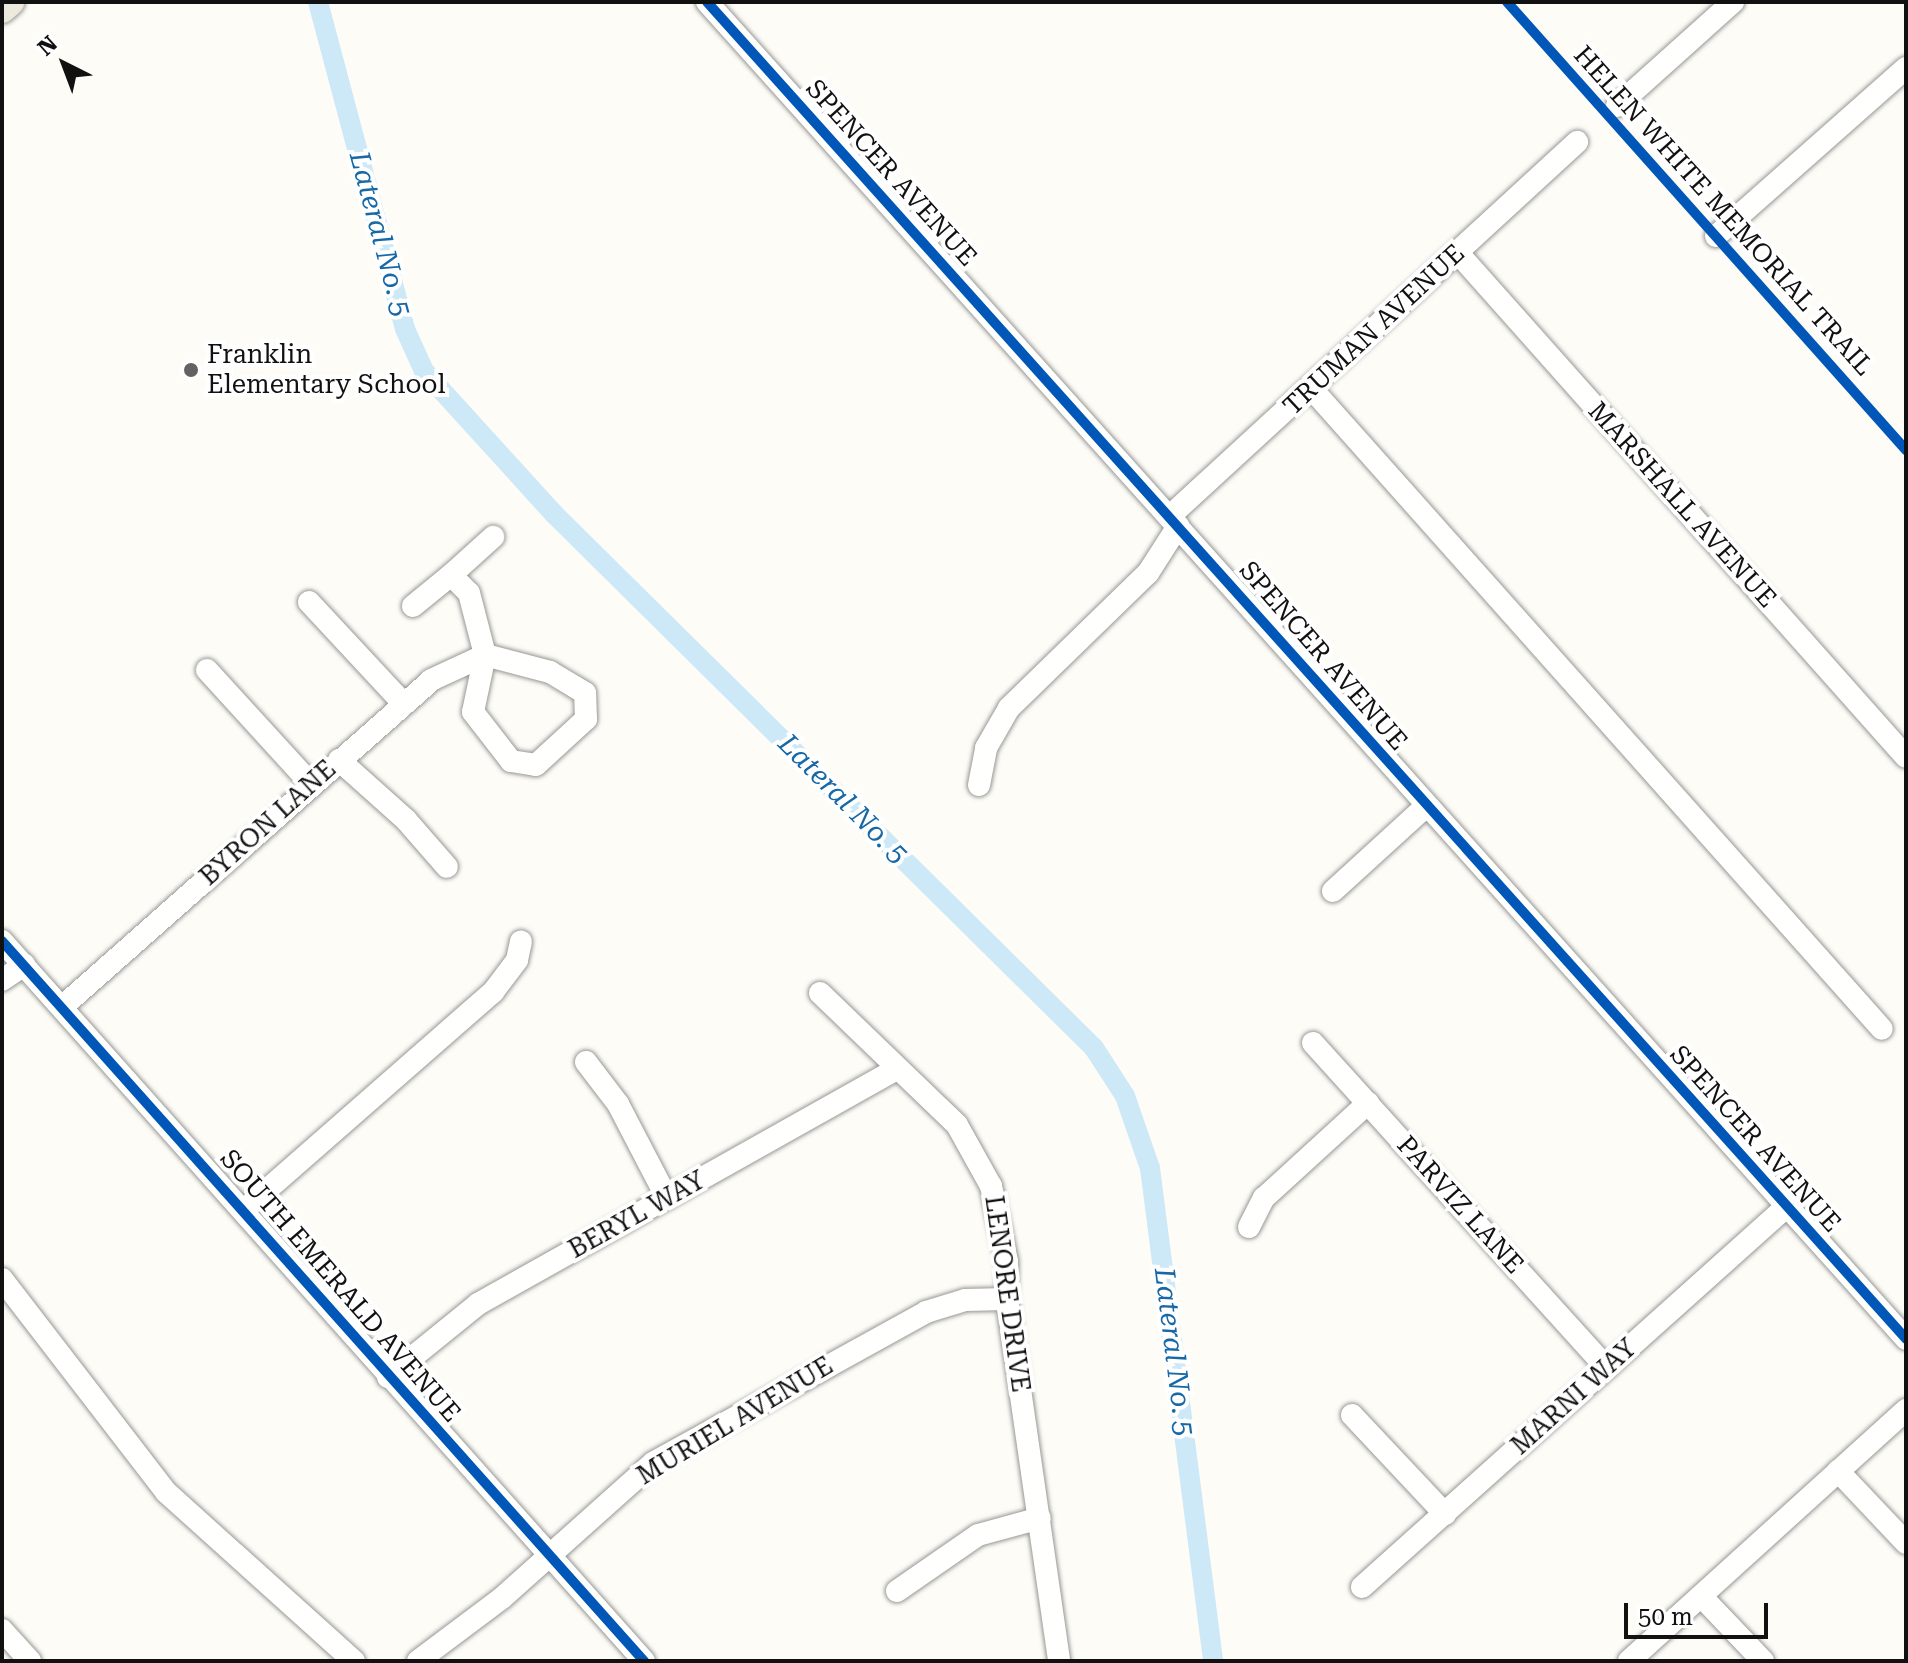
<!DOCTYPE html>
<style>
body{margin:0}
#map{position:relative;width:1908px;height:1663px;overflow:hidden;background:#fdfcf7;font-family:"Roboto Serif",serif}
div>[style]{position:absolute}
.canal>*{height:20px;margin:-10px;padding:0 10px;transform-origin:10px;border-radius:10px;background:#cde8f7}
.roads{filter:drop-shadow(0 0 2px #979795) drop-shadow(0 0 2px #979795)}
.minor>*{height:22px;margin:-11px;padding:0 11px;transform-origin:11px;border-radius:11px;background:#fffffe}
.major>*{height:28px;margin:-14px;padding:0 14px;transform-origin:14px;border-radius:14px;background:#ede9dc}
.cycleway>*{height:10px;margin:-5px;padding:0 5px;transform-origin:5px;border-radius:5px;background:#0057b8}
.dots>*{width:22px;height:22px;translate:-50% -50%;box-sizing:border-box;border:4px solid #fff;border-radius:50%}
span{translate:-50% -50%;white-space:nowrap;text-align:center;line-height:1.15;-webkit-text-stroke:8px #fff;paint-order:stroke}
.street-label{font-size:26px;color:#111}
.poi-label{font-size:26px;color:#111}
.left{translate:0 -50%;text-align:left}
.water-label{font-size:28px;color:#1768a6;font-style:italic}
.frame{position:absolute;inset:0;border:4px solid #111;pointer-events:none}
.north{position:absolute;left:24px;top:24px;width:80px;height:80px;-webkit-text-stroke:6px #fff;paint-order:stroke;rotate:318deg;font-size:22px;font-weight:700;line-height:32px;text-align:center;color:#111}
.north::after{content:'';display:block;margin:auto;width:28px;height:36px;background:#111;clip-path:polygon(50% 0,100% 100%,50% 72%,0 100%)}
.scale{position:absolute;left:1624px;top:1603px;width:144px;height:36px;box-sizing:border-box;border:4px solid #111;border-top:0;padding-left:10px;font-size:24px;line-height:28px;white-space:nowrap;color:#111;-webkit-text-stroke:6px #fff;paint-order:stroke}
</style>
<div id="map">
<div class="canal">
<div style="left:318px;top:2px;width:338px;rotate:75.1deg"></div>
<div style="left:405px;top:329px;width:46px;rotate:65.7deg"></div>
<div style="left:424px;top:371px;width:193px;rotate:47.7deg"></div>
<div style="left:554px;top:514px;width:759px;rotate:44.68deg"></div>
<div style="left:1094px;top:1048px;width:57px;rotate:57.1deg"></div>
<div style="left:1125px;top:1096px;width:76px;rotate:70.9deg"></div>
<div style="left:1150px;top:1168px;width:497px;rotate:82.7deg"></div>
</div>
<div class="roads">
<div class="minor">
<div style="left:707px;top:2px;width:1796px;rotate:48.11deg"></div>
<div style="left:1617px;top:106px;width:156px;rotate:-41.9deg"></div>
<div style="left:1716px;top:236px;width:254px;rotate:-41.5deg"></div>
<div style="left:1458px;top:253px;width:674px;rotate:48.37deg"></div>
<div style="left:1311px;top:388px;width:858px;rotate:48.31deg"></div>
<div style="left:1170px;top:516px;width:553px;rotate:-42.58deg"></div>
<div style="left:451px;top:575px;width:57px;rotate:-42.1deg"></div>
<div style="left:309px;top:602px;width:138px;rotate:47.1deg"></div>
<div style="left:413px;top:606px;width:49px;rotate:-39.2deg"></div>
<div style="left:451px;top:575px;width:25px;rotate:45deg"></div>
<div style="left:469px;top:593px;width:64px;rotate:75.5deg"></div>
<div style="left:485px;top:655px;width:58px;rotate:101.9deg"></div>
<div style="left:473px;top:712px;width:62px;rotate:52.2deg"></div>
<div style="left:511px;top:761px;width:25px;rotate:9deg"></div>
<div style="left:536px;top:765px;width:68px;rotate:-42.6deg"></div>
<div style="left:586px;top:719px;width:26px;rotate:-92deg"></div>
<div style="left:585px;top:693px;width:41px;rotate:-149deg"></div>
<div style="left:550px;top:672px;width:67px;rotate:-165.3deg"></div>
<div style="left:207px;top:670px;width:156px;rotate:47.6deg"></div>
<div style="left:339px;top:760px;width:90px;rotate:41.8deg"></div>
<div style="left:406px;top:820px;width:62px;rotate:48.9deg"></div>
<div style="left:979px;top:785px;width:38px;rotate:-79deg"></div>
<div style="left:986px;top:748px;width:46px;rotate:-60.1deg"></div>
<div style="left:1009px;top:708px;width:194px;rotate:-44.2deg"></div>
<div style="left:1148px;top:573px;width:56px;rotate:-57.4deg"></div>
<div style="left:1333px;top:891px;width:126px;rotate:-42.4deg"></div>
<div style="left:2px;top:941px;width:965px;rotate:48.28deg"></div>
<div style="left:2px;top:980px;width:27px;rotate:-34deg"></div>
<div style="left:820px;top:993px;width:190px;rotate:43.9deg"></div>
<div style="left:957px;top:1125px;width:70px;rotate:60.9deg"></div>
<div style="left:991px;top:1186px;width:77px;rotate:78deg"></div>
<div style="left:1007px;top:1261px;width:38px;rotate:90deg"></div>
<div style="left:1007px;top:1299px;width:366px;rotate:81.8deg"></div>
<div style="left:62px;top:1007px;width:493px;rotate:-41.5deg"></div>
<div style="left:431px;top:680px;width:60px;rotate:-24.8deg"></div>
<div style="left:1313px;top:1043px;width:438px;rotate:47.9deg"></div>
<div style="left:586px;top:1062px;width:53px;rotate:52.7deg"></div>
<div style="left:618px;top:1104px;width:106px;rotate:62.5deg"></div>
<div style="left:245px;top:1209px;width:330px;rotate:-41.2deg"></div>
<div style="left:493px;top:992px;width:40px;rotate:-53deg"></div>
<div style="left:517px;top:960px;width:19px;rotate:-78deg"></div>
<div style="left:1249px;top:1227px;width:33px;rotate:-63deg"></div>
<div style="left:1264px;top:1198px;width:141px;rotate:-42.4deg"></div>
<div style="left:2px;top:1279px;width:269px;rotate:52.4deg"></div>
<div style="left:166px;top:1492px;width:253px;rotate:42deg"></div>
<div style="left:388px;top:1377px;width:116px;rotate:-39deg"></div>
<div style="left:478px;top:1304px;width:480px;rotate:-29.3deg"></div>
<div style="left:1352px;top:1415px;width:136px;rotate:46.8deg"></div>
<div style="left:1838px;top:1471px;width:99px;rotate:46.6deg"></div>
<div style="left:1362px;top:1587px;width:569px;rotate:-41.87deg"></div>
<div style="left:897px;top:1591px;width:98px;rotate:-34.7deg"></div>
<div style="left:978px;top:1535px;width:64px;rotate:-15.3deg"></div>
<div style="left:1701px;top:1596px;width:90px;rotate:46.4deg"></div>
<div style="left:2px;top:1630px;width:42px;rotate:47.9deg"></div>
<div style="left:418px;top:1661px;width:105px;rotate:-36.9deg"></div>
<div style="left:502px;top:1598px;width:203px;rotate:-41.8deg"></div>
<div style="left:653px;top:1463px;width:312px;rotate:-28.9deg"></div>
<div style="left:926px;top:1312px;width:41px;rotate:-17.1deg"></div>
<div style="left:965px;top:1300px;width:42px;rotate:-1.4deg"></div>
<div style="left:1629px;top:1661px;width:374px;rotate:-42.2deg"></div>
</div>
<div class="major">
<div style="left:2px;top:9px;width:11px;rotate:-41deg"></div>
</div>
</div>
<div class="cycleway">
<div style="left:707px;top:2px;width:1796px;rotate:48.11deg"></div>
<div style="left:1507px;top:2px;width:600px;rotate:48.31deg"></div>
<div style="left:2px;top:941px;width:965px;rotate:48.28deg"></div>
</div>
<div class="dots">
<div style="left:191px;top:370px;background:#646362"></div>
</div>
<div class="street-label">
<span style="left:891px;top:173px;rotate:48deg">SPENCER AVENUE</span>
<span style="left:1723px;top:211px;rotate:48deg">HELEN WHITE MEMORIAL TRAIL</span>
<span style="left:1374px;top:330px;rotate:-43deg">TRUMAN AVENUE</span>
<span style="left:1682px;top:505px;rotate:48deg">MARSHALL AVENUE</span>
<span style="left:1323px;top:656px;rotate:49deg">SPENCER AVENUE</span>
<span style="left:268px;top:823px;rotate:-42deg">BYRON LANE</span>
<span style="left:1755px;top:1139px;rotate:48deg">SPENCER AVENUE</span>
<span style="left:1460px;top:1205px;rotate:48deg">PARVIZ LANE</span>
<span style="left:637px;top:1215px;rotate:-29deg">BERYL WAY</span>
<span style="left:340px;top:1286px;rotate:49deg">SOUTH EMERALD AVENUE</span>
<span style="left:1007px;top:1294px;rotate:82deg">LENORE DRIVE</span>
<span style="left:1574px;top:1397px;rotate:-42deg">MARNI WAY</span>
<span style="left:735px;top:1421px;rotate:-31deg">MURIEL AVENUE</span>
</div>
<div class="poi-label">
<span class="left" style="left:207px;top:370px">Franklin<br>Elementary School</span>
</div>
<div class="water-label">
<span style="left:380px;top:234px;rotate:75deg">Lateral No. 5</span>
<span style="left:843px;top:799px;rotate:45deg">Lateral No. 5</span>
<span style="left:1174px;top:1352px;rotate:83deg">Lateral No. 5</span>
</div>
<div class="frame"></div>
<div class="north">N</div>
<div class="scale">50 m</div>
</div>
